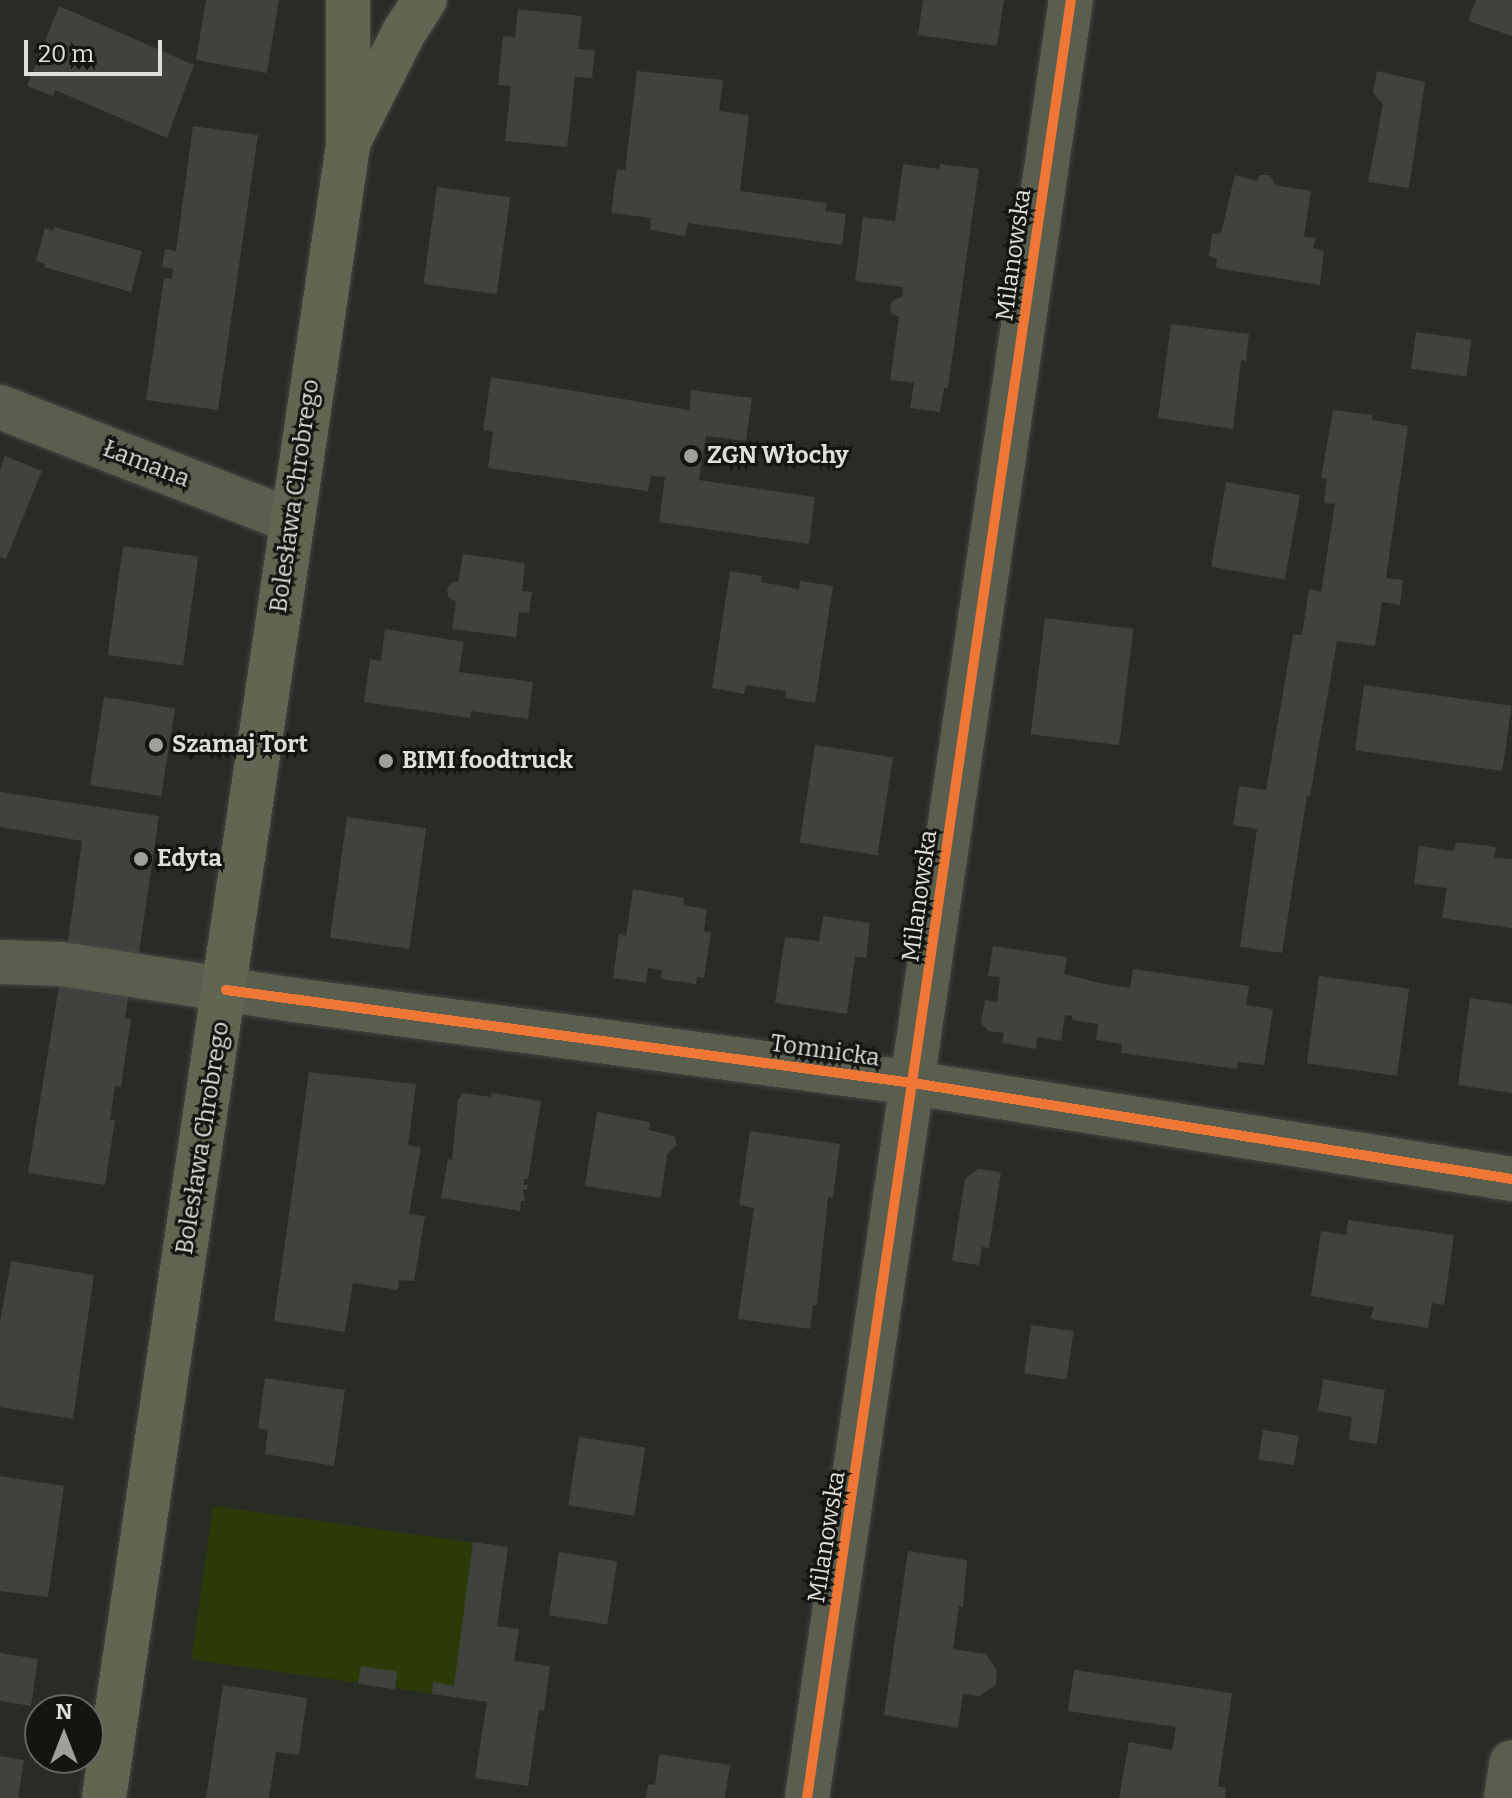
<!DOCTYPE html>
<meta charset="utf-8">
<style>
body{margin:0}
#map{position:relative;width:1512px;height:1798px;overflow:hidden;background:#292b25;font-family:Bitter,serif}
div>[style]{position:absolute}
.green>*{inset:0;background:#2d3a08;transform-origin:0 0}
.building>*{inset:0;background:#40423e;transform-origin:0 0}
.roads{filter:drop-shadow(0 0 2px #464743) drop-shadow(0 0 2px #464743)}
.minor>*{height:44px;margin:-22px;padding:0 22px;transform-origin:22px;border-radius:22px;background:#595e4e}
.major>*{height:44px;margin:-22px;padding:0 22px;transform-origin:22px;border-radius:22px;background:#606652}
.cycleway>*{height:10px;margin:-5px;padding:0 5px;transform-origin:5px;border-radius:5px;background:#f07635}
.dots>*{width:22px;height:22px;translate:-50% -50%;box-sizing:border-box;border:4px solid #131510;border-radius:50%}
span{translate:-50% -50%;white-space:nowrap;text-align:center;line-height:1.15;-webkit-text-stroke:6px #131510;paint-order:stroke}
.street-label{font-size:24px;color:#dde0d9}
.poi-label{font-size:24px;color:#dde0d9;font-weight:700}
.left{translate:0 -50%;text-align:left}
.north{position:absolute;left:24px;top:1694px;width:80px;height:80px;box-sizing:border-box;background:#131510;border:2px solid #646660;border-radius:50%;rotate:0deg;font-size:22px;font-weight:700;line-height:32px;text-align:center;color:#dde0d9}
.north::after{content:'';display:block;margin:auto;width:28px;height:36px;background:#9ea19a;clip-path:polygon(50% 0,100% 100%,50% 72%,0 100%)}
.scale{position:absolute;left:24px;top:40px;width:138px;height:36px;box-sizing:border-box;border:4px solid #dde0d9;border-top:0;padding-left:10px;font-size:24px;line-height:28px;white-space:nowrap;color:#dde0d9;-webkit-text-stroke:6px #131510;paint-order:stroke}
</style>
<div id="map">
<div class="green">
<div style="left:213px;top:1506px;width:298px;height:155px;rotate:8deg"></div>
</div>
<div class="building">
<div style="clip-path:polygon(206px 0,279px 0,267px 73px,196px 60px)"></div>
<div style="clip-path:polygon(923px 0,1004px 0,997px 46px,918px 35px)"></div>
<div style="clip-path:polygon(1476px 0,1512px 0,1512px 36px,1468px 21px)"></div>
<div style="clip-path:polygon(59px 6px,194px 65px,167px 138px,55px 90px,53px 96px,27px 86px)"></div>
<div style="clip-path:polygon(518px 9px,582px 16px,578px 49px,595px 50px,592px 78px,575px 77px,567px 147px,505px 141px,511px 86px,498px 85px,503px 36px,515px 37px)"></div>
<div style="clip-path:polygon(637px 71px,723px 80px,719px 111px,749px 115px,740px 191px,827px 203px,825px 211px,846px 214px,842px 245px,688px 223px,685px 236px,650px 230px,651px 218px,611px 213px,617px 169px,625px 170px)"></div>
<div style="clip-path:polygon(1377px 71px,1425px 82px,1409px 188px,1368px 182px,1383px 104px,1373px 93px)"></div>
<div style="clip-path:polygon(193px 126px,258px 135px,218px 410px,146px 400px,164px 278px,172px 279px,173px 269px,162px 267px,165px 249px,176px 251px)"></div>
<div style="clip-path:polygon(903px 164px,939px 169px,940px 164px,979px 169px,948px 388px,944px 388px,940px 412px,910px 408px,914px 383px,890px 380px,899px 317px,891px 313px,890px 306px,893px 300px,902px 297px,903px 287px,855px 281px,863px 217px,895px 221px)"></div>
<div style="clip-path:polygon(1235px 175px,1257px 181px,1260px 175px,1270px 175px,1275px 185px,1311px 191px,1304px 237px,1316px 238px,1313px 248px,1324px 251px,1320px 285px,1216px 268px,1217px 259px,1209px 256px,1212px 234px,1221px 233px)"></div>
<div style="left:437px;top:187px;width:74px;height:98px;rotate:8deg"></div>
<div style="clip-path:polygon(54px 227px,142px 251px,131px 292px,44px 267px,45px 264px,36px 261px,45px 228px,53px 231px)"></div>
<div style="clip-path:polygon(1171px 324px,1249px 334px,1246px 361px,1241px 360px,1233px 429px,1158px 418px)"></div>
<div style="left:1416px;top:332px;width:56px;height:37px;rotate:8deg"></div>
<div style="clip-path:polygon(491px 377px,689px 410px,691px 390px,752px 398px,746px 441px,706px 436px,699px 480px,815px 497px,809px 544px,659px 522px,665px 477px,651px 476px,648px 491px,488px 468px,493px 432px,483px 430px)"></div>
<div style="clip-path:polygon(1333px 410px,1373px 415px,1372px 420px,1408px 426px,1386px 578px,1403px 580px,1400px 605px,1382px 602px,1375px 646px,1337px 641px,1310px 796px,1307px 796px,1282px 953px,1240px 947px,1257px 829px,1233px 825px,1239px 786px,1266px 790px,1293px 635px,1302px 635px,1309px 589px,1321px 592px,1335px 504px,1324px 503px,1327px 479px,1321px 478px)"></div>
<div style="clip-path:polygon(5px 456px,42px 471px,6px 559px,0 557px,0 470px)"></div>
<div style="left:1226px;top:482px;width:75px;height:86px;rotate:10deg"></div>
<div style="left:123px;top:546px;width:76px;height:110px;rotate:8deg"></div>
<div style="clip-path:polygon(463px 554px,525px 563px,522px 591px,532px 592px,529px 613px,519px 612px,516px 637px,452px 629px,456px 602px,449px 598px,447px 589px,452px 582px,458px 582px)"></div>
<div style="clip-path:polygon(730px 571px,762px 576px,761px 582px,799px 589px,800px 581px,833px 586px,815px 703px,785px 698px,786px 691px,746px 685px,744px 694px,712px 688px)"></div>
<div style="left:1045px;top:618px;width:89px;height:117px;rotate:7deg"></div>
<div style="clip-path:polygon(385px 629px,464px 642px,459px 672px,533px 682px,528px 719px,471px 711px,470px 718px,364px 702px,370px 659px,381px 661px)"></div>
<div style="left:1364px;top:685px;width:149px;height:66px;rotate:8deg"></div>
<div style="left:104px;top:697px;width:72px;height:89px;rotate:9deg"></div>
<div style="left:815px;top:745px;width:79px;height:99px;rotate:9deg"></div>
<div style="clip-path:polygon(0 792px,159px 816px,137px 966px,66px 956px,82px 841px,0 827px)"></div>
<div style="left:347px;top:817px;width:80px;height:122px;rotate:8deg"></div>
<div style="clip-path:polygon(1456px 842px,1496px 847px,1494px 857px,1512px 859px,1512px 928px,1442px 918px,1447px 888px,1414px 884px,1419px 846px,1454px 851px)"></div>
<div style="clip-path:polygon(633px 889px,684px 898px,683px 905px,707px 909px,704px 931px,711px 932px,710px 939px,704px 978px,697px 977px,696px 984px,661px 979px,662px 970px,648px 968px,646px 983px,613px 978px,619px 934px,626px 936px)"></div>
<div style="clip-path:polygon(823px 916px,870px 923px,866px 958px,855px 957px,847px 1014px,775px 1003px,785px 937px,819px 941px)"></div>
<div style="clip-path:polygon(993px 946px,1067px 957px,1064px 974px,1104px 984px,1130px 988px,1133px 969px,1249px 986px,1246px 1005px,1273px 1009px,1264px 1065px,1238px 1062px,1237px 1069px,1121px 1053px,1122px 1044px,1096px 1040px,1098px 1024px,1072px 1020px,1072px 1016px,1065px 1015px,1061px 1041px,1037px 1037px,1036px 1049px,1002px 1043px,1004px 1033px,988px 1031px,981px 1023px,985px 1000px,997px 1002px,1000px 977px,988px 976px)"></div>
<div style="clip-path:polygon(61px 974px,130px 985px,125px 1018px,131px 1019px,121px 1087px,115px 1086px,110px 1120px,115px 1120px,105px 1185px,28px 1173px)"></div>
<div style="left:1319px;top:976px;width:91px;height:88px;rotate:8deg"></div>
<div style="clip-path:polygon(1470px 998px,1512px 1004px,1512px 1093px,1458px 1085px)"></div>
<div style="clip-path:polygon(309px 1072px,416px 1084px,408px 1145px,421px 1147px,409px 1214px,425px 1216px,414px 1281px,399px 1280px,398px 1290px,353px 1283px,345px 1332px,274px 1321px)"></div>
<div style="clip-path:polygon(463px 1093px,491px 1097px,492px 1093px,541px 1101px,528px 1179px,524px 1179px,524px 1185px,528px 1185px,527px 1190px,523px 1189px,525px 1201px,521px 1201px,520px 1211px,441px 1198px,448px 1159px,452px 1160px,458px 1100px)"></div>
<div style="clip-path:polygon(597px 1112px,650px 1122px,649px 1130px,674px 1136px,677px 1144px,667px 1155px,661px 1198px,585px 1186px)"></div>
<div style="clip-path:polygon(750px 1131px,840px 1144px,833px 1198px,828px 1197px,817px 1305px,813px 1305px,810px 1329px,738px 1319px,754px 1208px,739px 1205px)"></div>
<div style="clip-path:polygon(978px 1169px,1001px 1172px,989px 1248px,982px 1247px,979px 1265px,952px 1261px,965px 1179px)"></div>
<div style="clip-path:polygon(1348px 1220px,1454px 1235px,1444px 1305px,1432px 1303px,1428px 1328px,1370px 1319px,1374px 1307px,1311px 1296px,1321px 1231px,1346px 1235px)"></div>
<div style="clip-path:polygon(11px 1261px,94px 1275px,73px 1419px,0 1407px,0 1322px)"></div>
<div style="left:1031px;top:1325px;width:43px;height:49px;rotate:8deg"></div>
<div style="clip-path:polygon(265px 1378px,345px 1390px,334px 1466px,265px 1454px,268px 1430px,258px 1428px)"></div>
<div style="clip-path:polygon(1323px 1379px,1385px 1390px,1377px 1444px,1349px 1440px,1352px 1417px,1318px 1411px)"></div>
<div style="left:1263px;top:1430px;width:36px;height:30px;rotate:9deg"></div>
<div style="left:579px;top:1437px;width:67px;height:69px;rotate:9deg"></div>
<div style="clip-path:polygon(0 1476px,64px 1486px,48px 1597px,0 1591px)"></div>
<div style="clip-path:polygon(473px 1542px,508px 1547px,497px 1626px,519px 1629px,514px 1661px,550px 1666px,544px 1711px,539px 1710px,528px 1786px,475px 1778px,487px 1702px,432px 1694px,433px 1682px,454px 1686px)"></div>
<div style="clip-path:polygon(908px 1551px,967px 1560px,963px 1607px,959px 1606px,953px 1649px,986px 1654px,997px 1670px,996px 1685px,979px 1696px,963px 1694px,958px 1728px,884px 1715px)"></div>
<div style="left:559px;top:1552px;width:59px;height:64px;rotate:9deg"></div>
<div style="clip-path:polygon(0 1653px,38px 1659px,31px 1706px,0 1701px)"></div>
<div style="left:361px;top:1666px;width:37px;height:18px;rotate:9deg"></div>
<div style="clip-path:polygon(1074px 1670px,1232px 1693px,1218px 1786px,1226px 1788px,1225px 1798px,1119px 1798px,1129px 1742px,1172px 1750px,1176px 1727px,1068px 1711px)"></div>
<div style="clip-path:polygon(223px 1685px,307px 1698px,299px 1755px,276px 1752px,269px 1798px,206px 1798px)"></div>
<div style="clip-path:polygon(659px 1754px,730px 1765px,725px 1798px,646px 1798px,648px 1784px,655px 1785px)"></div>
<div style="clip-path:polygon(0 1756px,24px 1760px,18px 1798px,0 1798px)"></div>
</div>
<div class="roads">
<div class="minor">
<div style="left:0;top:407px;width:313px;rotate:21.3deg"></div>
<div style="left:0;top:962px;width:61px;rotate:1.9deg"></div>
<div style="left:61px;top:964px;width:229px;rotate:8.8deg"></div>
<div style="left:287px;top:999px;width:632px;rotate:7.64deg"></div>
<div style="left:913px;top:1083px;width:607px;rotate:9.11deg"></div>
<div style="left:807px;top:1798px;width:1817px;rotate:-81.65deg"></div>
<div style="left:1506px;top:1798px;width:36px;rotate:-81deg"></div>
</div>
<div class="major">
<div style="left:352px;top:135px;width:115px;rotate:-63.2deg"></div>
<div style="left:404px;top:32px;width:38px;rotate:-57deg"></div>
<div style="left:104px;top:1798px;width:1671px;rotate:-81.6deg"></div>
<div style="left:348px;top:145px;width:145px;rotate:-90deg"></div>
</div>
</div>
<div class="cycleway">
<div style="left:226px;top:990px;width:693px;rotate:7.71deg"></div>
<div style="left:913px;top:1083px;width:607px;rotate:9.11deg"></div>
<div style="left:807px;top:1798px;width:1817px;rotate:-81.65deg"></div>
</div>
<div class="dots">
<div style="left:691px;top:456px;background:#9ea19a"></div>
<div style="left:156px;top:745px;background:#9ea19a"></div>
<div style="left:386px;top:761px;background:#9ea19a"></div>
<div style="left:141px;top:859px;background:#9ea19a"></div>
</div>
<div class="street-label">
<span style="left:1014px;top:255px;rotate:-82deg">Milanowska</span>
<span style="left:146px;top:464px;rotate:21deg">Łamana</span>
<span style="left:295px;top:496px;rotate:-82deg">Bolesława Chrobrego</span>
<span style="left:920px;top:896px;rotate:-82deg">Milanowska</span>
<span style="left:825px;top:1051px;rotate:8deg">Tomnicka</span>
<span style="left:203px;top:1138px;rotate:-81deg">Bolesława Chrobrego</span>
<span style="left:827px;top:1537px;rotate:-81deg">Milanowska</span>
</div>
<div class="poi-label">
<span class="left" style="left:707px;top:456px">ZGN Włochy</span>
<span class="left" style="left:172px;top:745px">Szamaj Tort</span>
<span class="left" style="left:402px;top:761px">BIMI foodtruck</span>
<span class="left" style="left:157px;top:859px">Edyta</span>
</div>
<div class="north">N</div>
<div class="scale">20 m</div>
</div>
